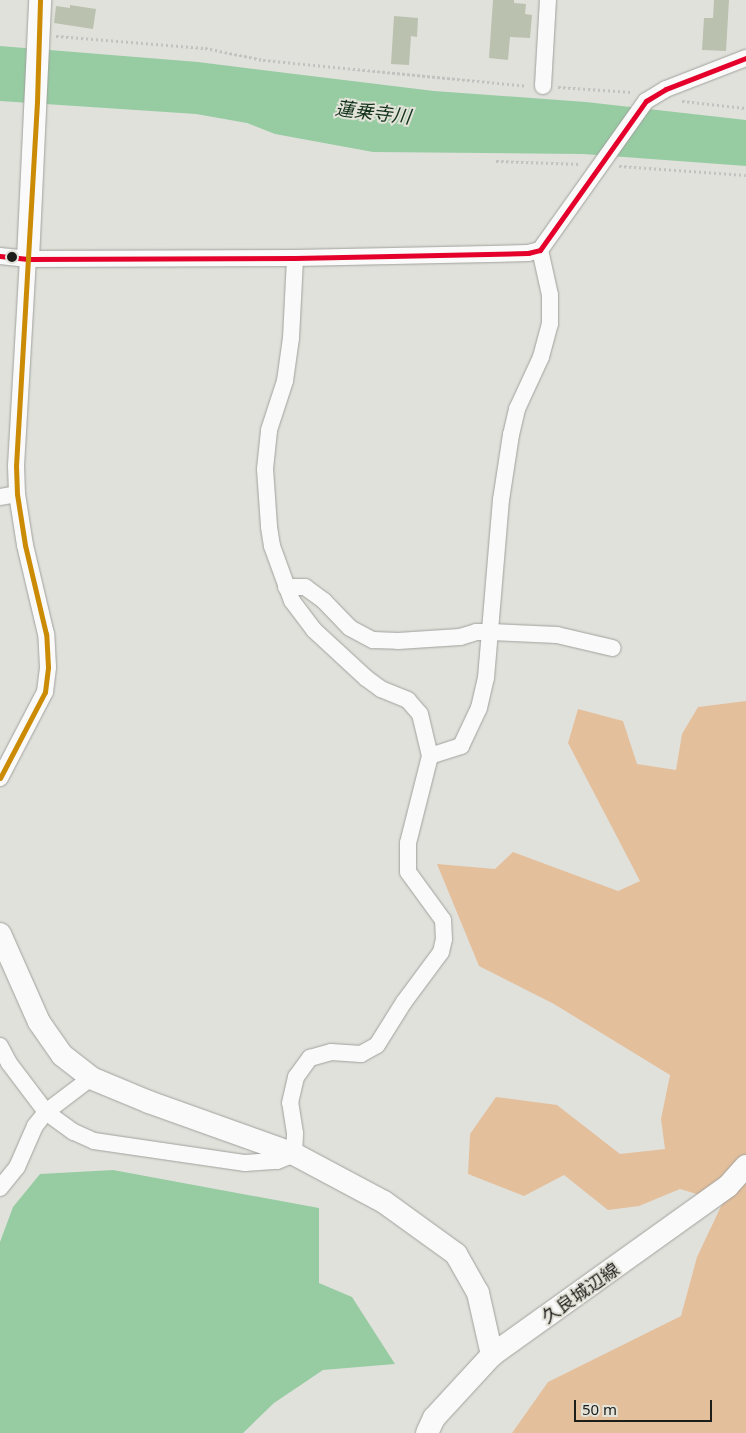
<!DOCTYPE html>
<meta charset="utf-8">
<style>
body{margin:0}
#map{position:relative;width:746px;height:1433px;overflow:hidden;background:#e1e1dc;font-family:"Noto Sans","Noto Sans JP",sans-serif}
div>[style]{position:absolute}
.forest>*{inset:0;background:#e4bf9c}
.water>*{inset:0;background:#97cca3}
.building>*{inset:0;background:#bac1af}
.path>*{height:3px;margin-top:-1.5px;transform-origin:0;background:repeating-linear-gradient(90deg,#c2c2c0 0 2.5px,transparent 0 5px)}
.roads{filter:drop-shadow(0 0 1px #a1a19d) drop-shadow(0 0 1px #a1a19d)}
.street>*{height:16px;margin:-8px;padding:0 8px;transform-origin:8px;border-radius:8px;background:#fafafa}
.secondary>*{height:22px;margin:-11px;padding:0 11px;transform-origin:11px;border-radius:11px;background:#fafafa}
.bus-1>*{height:5px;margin:-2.5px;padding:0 2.5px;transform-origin:2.5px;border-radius:2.5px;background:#e4002b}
.bus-2>*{height:5px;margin:-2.5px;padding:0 2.5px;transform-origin:2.5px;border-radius:2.5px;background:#cb8b05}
.dots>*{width:14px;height:14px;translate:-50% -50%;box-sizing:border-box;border:2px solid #e3e3da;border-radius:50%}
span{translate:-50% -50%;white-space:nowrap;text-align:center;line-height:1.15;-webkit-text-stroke:4px #e3e3da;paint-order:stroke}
.street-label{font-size:18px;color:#1d1d1a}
.water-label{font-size:19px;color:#13331c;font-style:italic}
.scale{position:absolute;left:574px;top:1400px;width:138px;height:22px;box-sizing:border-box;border:2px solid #1d1d1a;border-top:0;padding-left:6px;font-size:15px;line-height:18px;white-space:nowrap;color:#1d1d1a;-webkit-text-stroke:4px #e3e3da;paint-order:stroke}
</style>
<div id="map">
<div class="forest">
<div style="clip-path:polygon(746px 701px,746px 1433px,512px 1433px,548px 1382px,681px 1316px,697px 1257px,723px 1202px,680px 1189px,639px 1206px,608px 1210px,564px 1175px,524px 1196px,468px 1174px,470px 1134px,496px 1097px,557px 1105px,620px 1154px,665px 1149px,661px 1119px,670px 1075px,554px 1004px,479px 966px,437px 864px,495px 869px,513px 852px,618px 891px,640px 881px,568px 743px,578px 709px,623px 721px,637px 764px,676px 770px,682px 734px,698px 707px)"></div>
</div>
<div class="water">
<div style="clip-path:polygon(0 46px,198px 62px,434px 91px,586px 102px,746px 120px,746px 166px,583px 154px,373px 152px,275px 134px,247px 123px,196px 114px,0 101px)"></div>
<div style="clip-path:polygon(113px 1170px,319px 1208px,319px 1283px,352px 1297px,395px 1364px,323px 1370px,274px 1403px,243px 1433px,0 1433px,0 1242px,13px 1207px,40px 1174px)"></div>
</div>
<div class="building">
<div style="clip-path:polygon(493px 0,514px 0,514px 3px,526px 4px,525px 14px,532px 15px,530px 38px,510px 37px,508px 60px,489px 58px)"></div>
<div style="clip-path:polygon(714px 0,729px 0,726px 51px,702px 50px,704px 18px,713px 18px)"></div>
<div style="clip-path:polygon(70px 5px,96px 9px,93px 29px,54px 23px,56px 6px,70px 8px)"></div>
<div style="clip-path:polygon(394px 16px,418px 18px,417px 37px,411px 36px,409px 65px,391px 64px)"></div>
</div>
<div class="path">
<div style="left:56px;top:36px;width:149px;rotate:4.6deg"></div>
<div style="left:205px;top:48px;width:59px;rotate:11.7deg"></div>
<div style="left:263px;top:60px;width:265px;rotate:5.6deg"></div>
<div style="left:558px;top:87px;width:74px;rotate:3.9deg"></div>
<div style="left:682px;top:101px;width:64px;rotate:6.2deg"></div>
<div style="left:496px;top:161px;width:84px;rotate:2deg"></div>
<div style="left:619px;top:166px;width:127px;rotate:4.1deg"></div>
</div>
<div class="roads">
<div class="street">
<div style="left:543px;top:86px;width:86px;rotate:-86.7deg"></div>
<div style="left:0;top:256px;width:28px;rotate:6deg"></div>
<div style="left:28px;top:259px;width:267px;rotate:-0.2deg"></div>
<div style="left:295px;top:258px;width:233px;rotate:-1.2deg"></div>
<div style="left:528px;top:253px;width:12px;rotate:-14deg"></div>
<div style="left:540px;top:250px;width:183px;rotate:-54.6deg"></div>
<div style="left:646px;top:101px;width:23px;rotate:-31deg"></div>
<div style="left:666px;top:89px;width:86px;rotate:-21.2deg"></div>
<div style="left:0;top:497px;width:17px;rotate:-10deg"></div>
<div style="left:286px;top:587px;width:19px"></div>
<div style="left:305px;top:587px;width:24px;rotate:36deg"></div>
<div style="left:324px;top:601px;width:37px;rotate:46deg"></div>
<div style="left:350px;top:628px;width:26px;rotate:28deg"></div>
<div style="left:373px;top:640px;width:25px;rotate:2deg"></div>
<div style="left:398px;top:641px;width:62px;rotate:-3.7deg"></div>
<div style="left:460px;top:637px;width:17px;rotate:-17deg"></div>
<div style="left:476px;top:632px;width:15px"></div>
<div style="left:491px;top:632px;width:66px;rotate:2.6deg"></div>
<div style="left:557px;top:635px;width:57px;rotate:13.1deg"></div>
<div style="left:430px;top:756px;width:33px;rotate:-18deg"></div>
<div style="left:461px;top:746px;width:42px;rotate:-64.7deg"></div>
<div style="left:479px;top:708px;width:31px;rotate:-77deg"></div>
<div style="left:486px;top:678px;width:179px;rotate:-85.2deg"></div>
<div style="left:501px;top:500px;width:66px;rotate:-81.3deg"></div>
<div style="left:511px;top:435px;width:27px;rotate:-77deg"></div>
<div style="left:517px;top:409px;width:57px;rotate:-65.2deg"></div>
<div style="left:541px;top:357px;width:34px;rotate:-75deg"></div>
<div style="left:550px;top:324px;width:29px;rotate:-90deg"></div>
<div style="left:550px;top:295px;width:46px;rotate:-102.5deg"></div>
<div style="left:0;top:778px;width:97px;rotate:-62.4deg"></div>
<div style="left:45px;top:692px;width:25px;rotate:-83deg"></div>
<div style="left:48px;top:667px;width:33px;rotate:-93deg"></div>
<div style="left:46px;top:634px;width:91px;rotate:-103.3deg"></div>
<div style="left:25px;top:545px;width:52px;rotate:-98.9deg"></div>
<div style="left:17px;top:494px;width:28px;rotate:-92deg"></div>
<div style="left:16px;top:466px;width:207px;rotate:-86.7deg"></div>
<div style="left:0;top:1046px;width:19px;rotate:62deg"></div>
<div style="left:9px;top:1063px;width:61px;rotate:52.9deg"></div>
<div style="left:46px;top:1112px;width:34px;rotate:36deg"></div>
<div style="left:74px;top:1132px;width:22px;rotate:24deg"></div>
<div style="left:94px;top:1141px;width:153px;rotate:8.3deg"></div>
<div style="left:245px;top:1163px;width:32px;rotate:-4deg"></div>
<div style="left:277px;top:1161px;width:18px;rotate:-22deg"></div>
<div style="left:294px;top:1154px;width:21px;rotate:-87deg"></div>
<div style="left:295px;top:1133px;width:30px;rotate:-99deg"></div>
<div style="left:290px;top:1103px;width:27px;rotate:-77deg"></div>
<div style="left:296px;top:1077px;width:24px;rotate:-54deg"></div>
<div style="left:310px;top:1058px;width:22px;rotate:-16deg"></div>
<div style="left:331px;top:1052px;width:30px;rotate:4deg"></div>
<div style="left:361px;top:1054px;width:18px;rotate:-29deg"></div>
<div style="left:377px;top:1045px;width:51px;rotate:-57.9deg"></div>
<div style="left:404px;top:1002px;width:62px;rotate:-53.5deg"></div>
<div style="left:441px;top:952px;width:13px;rotate:-77deg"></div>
<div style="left:444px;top:939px;width:19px;rotate:-93deg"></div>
<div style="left:443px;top:920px;width:59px;rotate:-126.1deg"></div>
<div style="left:408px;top:872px;width:29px;rotate:-90deg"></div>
<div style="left:408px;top:843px;width:90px;rotate:-75.8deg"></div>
<div style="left:430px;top:756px;width:43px;rotate:-103.4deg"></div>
<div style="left:420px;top:714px;width:18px;rotate:-131deg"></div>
<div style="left:408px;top:700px;width:29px;rotate:-158deg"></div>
<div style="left:381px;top:689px;width:19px;rotate:-144deg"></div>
<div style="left:366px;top:678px;width:71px;rotate:-137.3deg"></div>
<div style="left:314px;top:630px;width:36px;rotate:-127deg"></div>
<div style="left:292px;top:601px;width:59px;rotate:-110deg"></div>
<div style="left:272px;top:546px;width:20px;rotate:-99deg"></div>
<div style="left:269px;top:526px;width:57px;rotate:-94deg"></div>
<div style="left:265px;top:469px;width:39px;rotate:-84deg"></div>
<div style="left:269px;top:430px;width:52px;rotate:-71.9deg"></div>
<div style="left:285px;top:381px;width:43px;rotate:-82.1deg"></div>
<div style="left:291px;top:338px;width:80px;rotate:-87.1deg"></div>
<div style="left:0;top:1188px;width:27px;rotate:-51deg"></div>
<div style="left:17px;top:1167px;width:45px;rotate:-66.3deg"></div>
<div style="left:35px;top:1126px;width:18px;rotate:-52deg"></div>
<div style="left:46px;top:1112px;width:56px;rotate:-37.1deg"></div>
</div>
<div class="secondary">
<div style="left:28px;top:259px;width:259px;rotate:-87.3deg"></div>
<div style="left:0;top:934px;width:96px;rotate:66.1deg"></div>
<div style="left:39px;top:1022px;width:40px;rotate:55.1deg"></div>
<div style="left:62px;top:1055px;width:37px;rotate:38deg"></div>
<div style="left:91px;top:1078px;width:63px;rotate:22.5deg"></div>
<div style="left:149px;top:1102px;width:154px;rotate:19.7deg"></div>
<div style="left:294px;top:1154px;width:102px;rotate:28.1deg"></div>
<div style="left:384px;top:1202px;width:89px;rotate:35.8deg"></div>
<div style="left:456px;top:1254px;width:45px;rotate:60.6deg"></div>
<div style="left:478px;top:1293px;width:64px;rotate:77.3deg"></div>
<div style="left:427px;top:1433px;width:17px;rotate:-65deg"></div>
<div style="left:434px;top:1418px;width:86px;rotate:-47.4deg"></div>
<div style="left:492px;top:1355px;width:290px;rotate:-35.6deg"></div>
<div style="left:728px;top:1186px;width:27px;rotate:-48deg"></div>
</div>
</div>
<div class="bus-1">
<div style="left:0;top:256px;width:28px;rotate:6deg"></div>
<div style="left:28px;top:259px;width:267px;rotate:-0.2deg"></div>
<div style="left:295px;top:258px;width:233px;rotate:-1.2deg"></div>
<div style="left:528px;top:253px;width:12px;rotate:-14deg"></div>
<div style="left:540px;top:250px;width:183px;rotate:-54.6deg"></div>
<div style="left:646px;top:101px;width:23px;rotate:-31deg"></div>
<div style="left:666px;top:89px;width:86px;rotate:-21.2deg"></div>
</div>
<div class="bus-2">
<div style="left:0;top:778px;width:97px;rotate:-62.4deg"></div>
<div style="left:45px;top:692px;width:25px;rotate:-83deg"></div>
<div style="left:48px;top:667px;width:33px;rotate:-93deg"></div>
<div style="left:46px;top:634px;width:91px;rotate:-103.3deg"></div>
<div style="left:25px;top:545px;width:52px;rotate:-98.9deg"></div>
<div style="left:17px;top:494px;width:28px;rotate:-92deg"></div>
<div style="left:16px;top:466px;width:365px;rotate:-86.7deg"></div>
<div style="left:37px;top:102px;width:102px;rotate:-88.3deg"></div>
</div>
<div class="dots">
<div style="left:12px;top:257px;background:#1d1d1a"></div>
</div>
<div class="street-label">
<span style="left:580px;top:1293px;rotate:-35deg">久良城辺線</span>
</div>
<div class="water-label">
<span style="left:373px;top:113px;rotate:7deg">蓮乗寺川</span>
</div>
<div class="scale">50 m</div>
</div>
